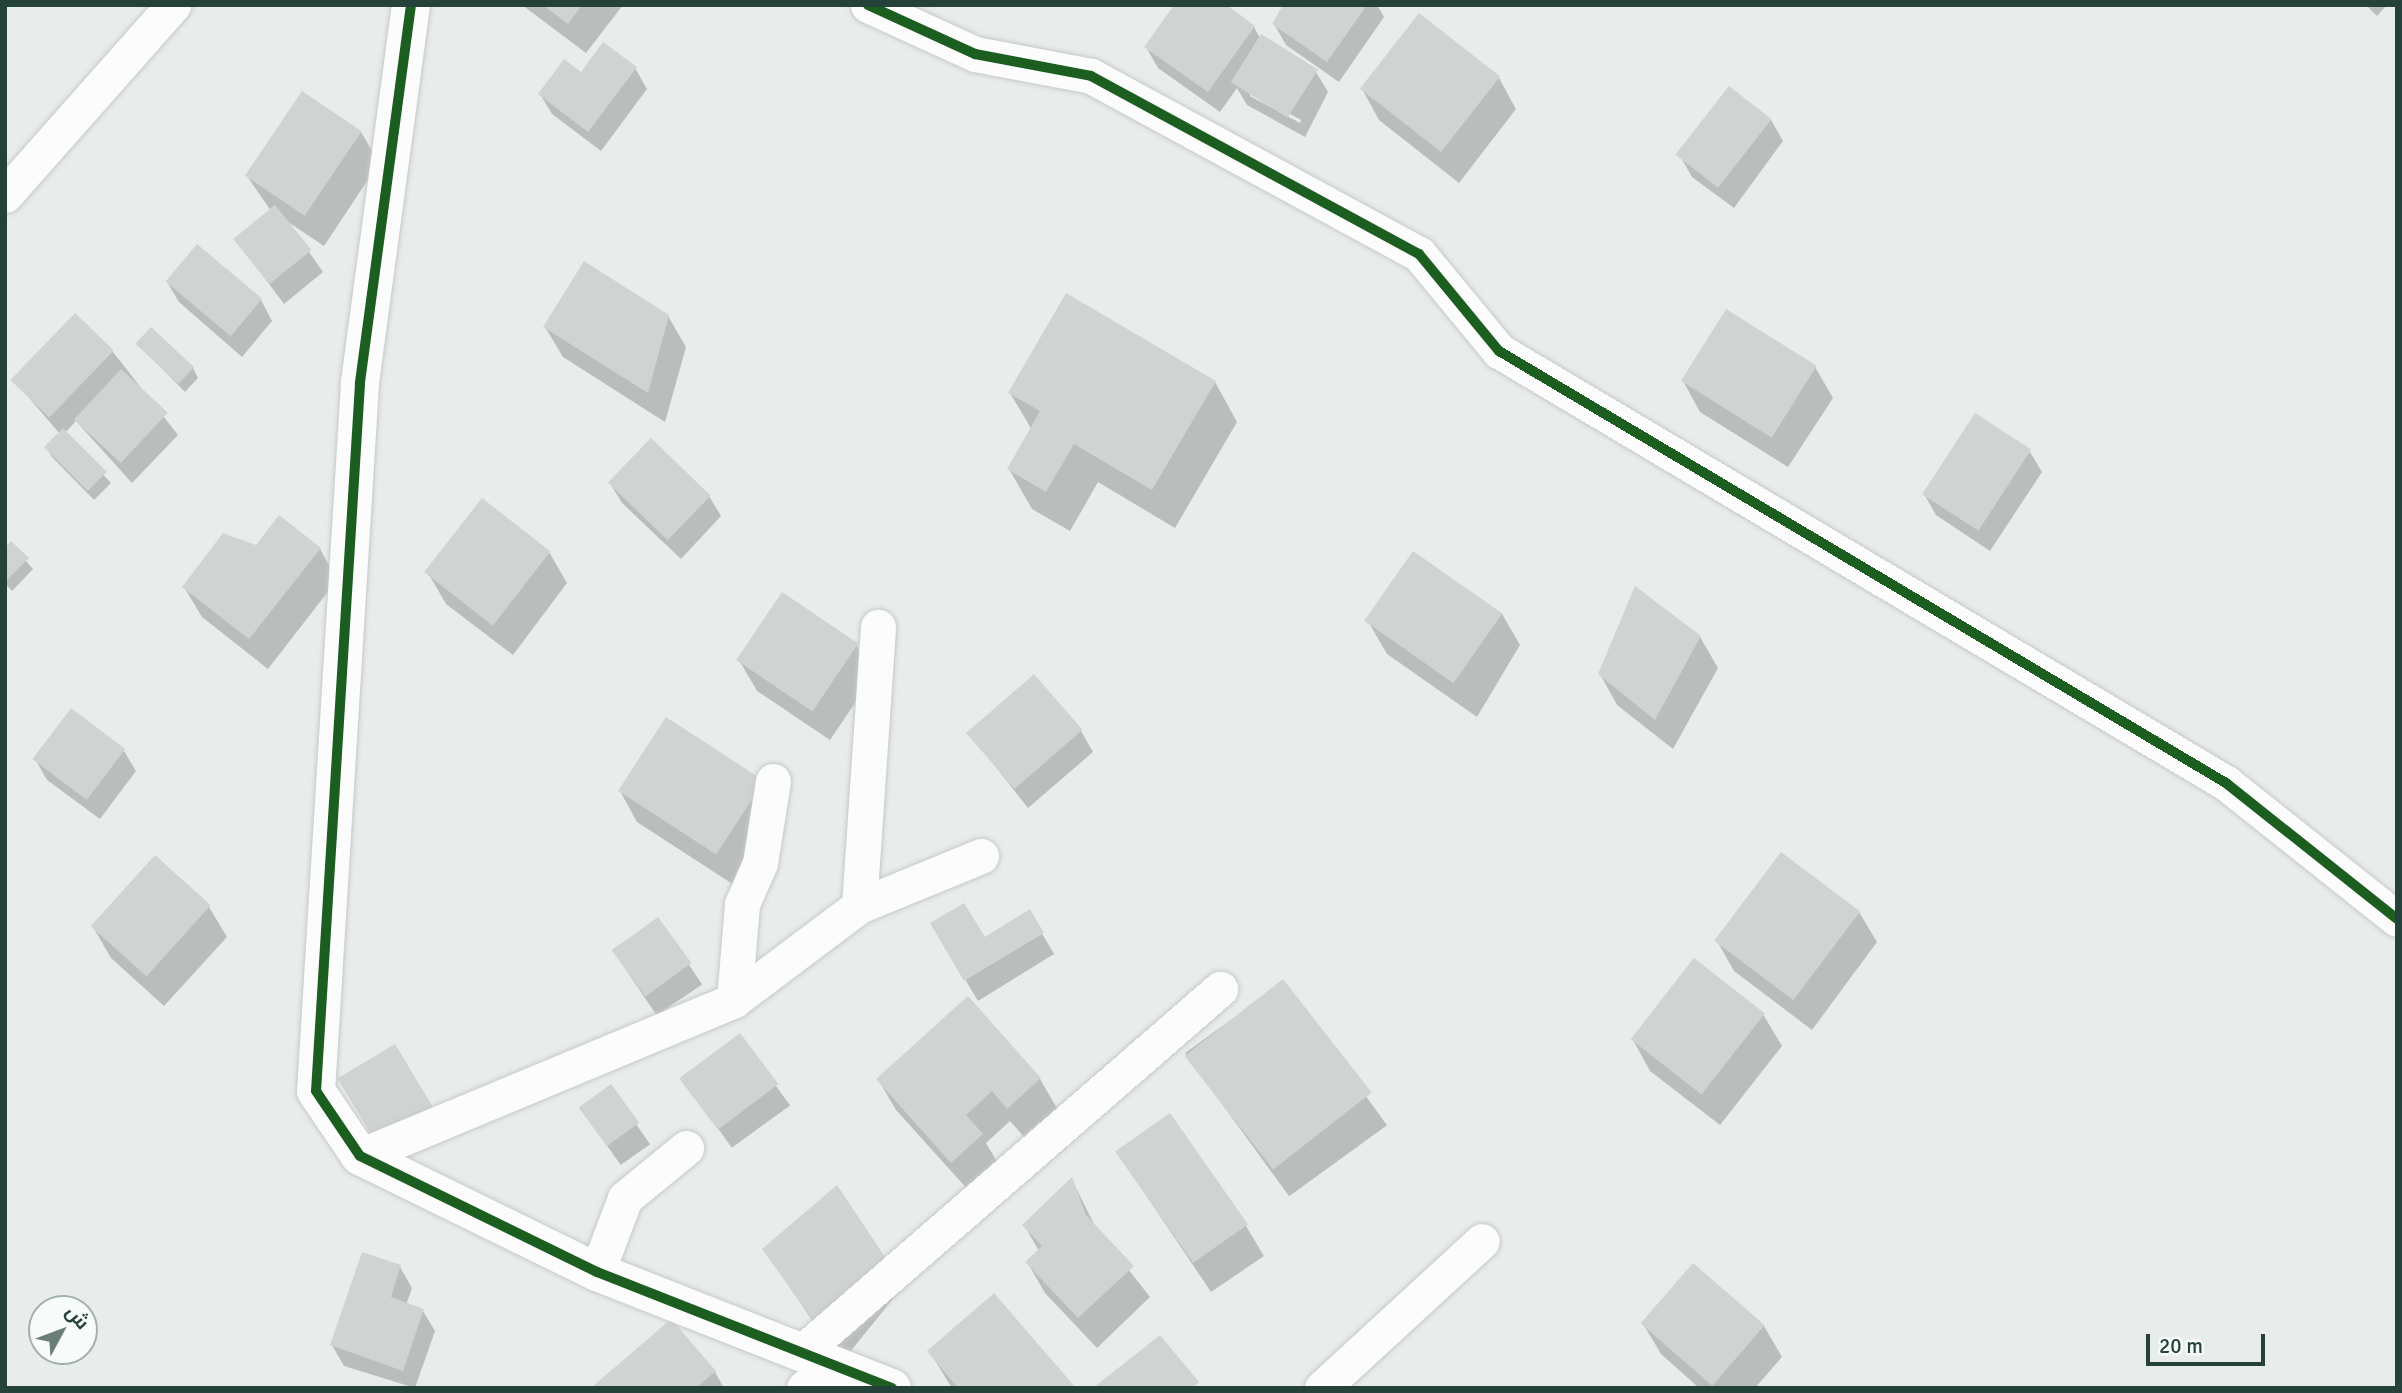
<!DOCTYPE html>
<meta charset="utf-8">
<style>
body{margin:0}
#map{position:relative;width:2402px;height:1393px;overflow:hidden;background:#e8edeb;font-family:Signika,Cairo,sans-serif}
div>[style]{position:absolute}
.shadow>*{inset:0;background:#0003;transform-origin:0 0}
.building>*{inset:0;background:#cfd4d2;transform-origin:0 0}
.roads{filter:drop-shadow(0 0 2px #c5cac8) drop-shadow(0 0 2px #c5cac8)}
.street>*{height:35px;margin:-17.5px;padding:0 17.5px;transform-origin:17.5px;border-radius:17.5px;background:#fcfcfc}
.secondary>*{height:38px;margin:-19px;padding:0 19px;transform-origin:19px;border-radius:19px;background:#fcfcfc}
.cycleway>*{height:10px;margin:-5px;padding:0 5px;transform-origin:5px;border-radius:5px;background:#1b5e20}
span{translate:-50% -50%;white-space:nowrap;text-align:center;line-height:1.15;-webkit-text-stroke:5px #f7fbf9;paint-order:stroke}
.frame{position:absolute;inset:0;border:7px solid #24423a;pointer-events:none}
.north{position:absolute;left:28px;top:1295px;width:70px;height:70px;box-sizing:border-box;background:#f7fbf9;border:2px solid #a3b1ad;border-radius:50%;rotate:49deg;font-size:19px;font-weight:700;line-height:28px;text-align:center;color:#24423a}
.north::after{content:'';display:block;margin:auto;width:24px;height:32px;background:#697e78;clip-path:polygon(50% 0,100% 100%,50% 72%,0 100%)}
.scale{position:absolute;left:2146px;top:1334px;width:119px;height:32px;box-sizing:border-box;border:4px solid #24423a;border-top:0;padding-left:9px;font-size:21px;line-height:24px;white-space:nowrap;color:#24423a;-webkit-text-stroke:5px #f7fbf9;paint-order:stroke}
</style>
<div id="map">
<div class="shadow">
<div style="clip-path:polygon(522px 5px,623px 5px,586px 53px)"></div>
<div style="clip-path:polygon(1285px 5px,1377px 5px,1384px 17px,1339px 82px,1286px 45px,1274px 24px)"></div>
<div style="clip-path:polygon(2366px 5px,2387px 5px,2377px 16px)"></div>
<div style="clip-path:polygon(evenodd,1254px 27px,1260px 38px,1316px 72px,1328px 92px,1305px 137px,1247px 105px,1237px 88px,1220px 112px,1158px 68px,1146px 47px,1254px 27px,1250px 92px,1301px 120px,1300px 123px,1250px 96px,1250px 92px)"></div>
<div style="clip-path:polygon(635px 68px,647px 89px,601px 151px,552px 114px,540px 94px,581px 74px)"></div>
<div style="clip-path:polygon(1499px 78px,1516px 109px,1459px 183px,1379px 120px,1362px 89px)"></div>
<div style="clip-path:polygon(1729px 89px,1771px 120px,1783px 141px,1734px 208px,1692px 177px,1680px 156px)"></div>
<div style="clip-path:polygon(361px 132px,379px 163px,324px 246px,288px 222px,323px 272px,284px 304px,236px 240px,271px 211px,247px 176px)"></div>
<div style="clip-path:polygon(167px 282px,261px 300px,272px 321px,242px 357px,179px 302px)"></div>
<div style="clip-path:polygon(668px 316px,686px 347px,665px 422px,563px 357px,545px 327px)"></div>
<div style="clip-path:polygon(138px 344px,193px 368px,198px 378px,185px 392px)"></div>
<div style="clip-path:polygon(113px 352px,178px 435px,132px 483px,76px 421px,65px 433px,111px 483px,94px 500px,52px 457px,46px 447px,60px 434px,13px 379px)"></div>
<div style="clip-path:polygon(1815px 367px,1833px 398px,1788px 467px,1700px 412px,1683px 381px)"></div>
<div style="clip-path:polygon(1215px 382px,1237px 422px,1175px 528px,1098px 482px,1070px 531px,1032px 509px,1009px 469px,1032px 430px,1010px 393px)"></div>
<div style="clip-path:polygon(1976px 416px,2030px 452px,2042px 472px,1990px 551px,1936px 515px,1924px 494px)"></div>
<div style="clip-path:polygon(610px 483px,709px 496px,721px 516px,681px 559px,622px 503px)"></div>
<div style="clip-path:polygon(11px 544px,33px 569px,12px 591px,5px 583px,5px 550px)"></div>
<div style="clip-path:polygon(256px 547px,320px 549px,337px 580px,268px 669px,202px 617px,184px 587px)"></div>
<div style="clip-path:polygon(549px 552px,567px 583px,513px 655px,446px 604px,428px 573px)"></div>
<div style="clip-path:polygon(1502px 614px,1520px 645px,1477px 717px,1387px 654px,1369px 623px)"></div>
<div style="clip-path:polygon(1700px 637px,1718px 668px,1673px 749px,1617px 705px,1600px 674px)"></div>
<div style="clip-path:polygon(856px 645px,874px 675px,830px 740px,757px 691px,739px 660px)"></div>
<div style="clip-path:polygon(666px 720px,781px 813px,734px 885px,637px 822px,620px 791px)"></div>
<div style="clip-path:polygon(1081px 731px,1093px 752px,1028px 808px,969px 733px)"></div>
<div style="clip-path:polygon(124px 751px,136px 771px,100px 819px,47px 780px,35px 759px)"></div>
<div style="clip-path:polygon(209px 907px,227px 937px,164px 1006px,111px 958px,93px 927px)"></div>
<div style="clip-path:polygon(1029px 912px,1054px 954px,978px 1001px,932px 924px,984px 939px)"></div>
<div style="clip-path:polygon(1859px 912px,1877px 942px,1812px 1030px,1734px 971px,1717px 941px)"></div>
<div style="left:658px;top:919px;width:79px;height:55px;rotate:56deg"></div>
<div style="clip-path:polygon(1694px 961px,1764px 1016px,1782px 1046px,1720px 1125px,1650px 1071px,1633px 1040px)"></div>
<div style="left:1283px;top:982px;width:177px;height:121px;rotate:54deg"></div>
<div style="clip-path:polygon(968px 999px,1040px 1079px,1058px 1110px,1026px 1139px,1010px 1121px,986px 1143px,999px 1165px,970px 1192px,896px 1110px,878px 1079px)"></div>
<div style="left:739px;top:1035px;width:87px;height:72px;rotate:54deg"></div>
<div style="left:610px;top:1087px;width:70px;height:36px;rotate:55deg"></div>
<div style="clip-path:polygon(1117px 1152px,1246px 1226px,1264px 1256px,1211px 1292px)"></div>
<div style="clip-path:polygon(1072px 1180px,1096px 1228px,1150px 1297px,1097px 1348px,1045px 1293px,1027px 1262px,1039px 1251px,1024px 1225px)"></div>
<div style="clip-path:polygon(764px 1249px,883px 1258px,901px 1289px,841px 1363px)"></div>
<div style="clip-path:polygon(400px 1267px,412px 1288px,406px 1305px,423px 1311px,435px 1331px,415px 1388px,344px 1366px,332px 1345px)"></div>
<div style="clip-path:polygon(1643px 1324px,1764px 1326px,1782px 1357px,1755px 1388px,1699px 1388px,1661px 1354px)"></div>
<div style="clip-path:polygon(929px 1351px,1073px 1388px,952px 1388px)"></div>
<div style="clip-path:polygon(715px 1372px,724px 1388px,593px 1388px)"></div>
</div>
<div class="building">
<div style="clip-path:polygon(543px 5px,582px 5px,568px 24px)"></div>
<div style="clip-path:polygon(1174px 5px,1227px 5px,1255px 26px,1208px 92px,1144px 47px)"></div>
<div style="clip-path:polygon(1283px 5px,1367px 5px,1327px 62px,1272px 24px)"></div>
<div style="left:1419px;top:13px;width:103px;height:96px;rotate:38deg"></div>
<div style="left:1261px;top:34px;width:67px;height:57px;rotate:32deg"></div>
<div style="clip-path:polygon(603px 42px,637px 67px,588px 132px,538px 94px,564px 59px,581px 72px)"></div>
<div style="left:1729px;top:86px;width:54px;height:87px;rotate:38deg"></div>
<div style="left:302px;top:91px;width:72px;height:102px;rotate:34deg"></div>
<div style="left:275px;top:205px;width:58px;height:54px;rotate:51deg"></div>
<div style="left:197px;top:244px;width:85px;height:49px;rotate:40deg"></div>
<div style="clip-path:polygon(584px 261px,669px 315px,648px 393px,543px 327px)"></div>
<div style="clip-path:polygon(1066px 293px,1216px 381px,1152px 490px,1074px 444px,1046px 492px,1007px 469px,1040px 411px,1008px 393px)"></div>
<div style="left:1726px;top:309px;width:107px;height:85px;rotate:32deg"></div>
<div style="left:75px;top:313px;width:54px;height:93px;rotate:44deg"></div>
<div style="left:151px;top:327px;width:59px;height:23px;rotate:43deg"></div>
<div style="left:121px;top:369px;width:64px;height:69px;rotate:43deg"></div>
<div style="left:1975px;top:413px;width:67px;height:97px;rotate:33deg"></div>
<div style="left:63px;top:428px;width:62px;height:27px;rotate:45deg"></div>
<div style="left:651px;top:438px;width:83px;height:62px;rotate:44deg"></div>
<div style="left:482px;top:498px;width:87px;height:94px;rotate:38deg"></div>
<div style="clip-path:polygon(279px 515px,321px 548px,249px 639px,182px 587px,223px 533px,256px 545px)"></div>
<div style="clip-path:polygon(11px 541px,29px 558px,5px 582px,5px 548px)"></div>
<div style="left:1413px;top:551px;width:109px;height:85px;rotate:35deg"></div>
<div style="clip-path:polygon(1635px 586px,1701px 636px,1655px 720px,1598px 674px)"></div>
<div style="left:782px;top:592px;width:92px;height:82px;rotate:34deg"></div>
<div style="left:1034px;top:674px;width:74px;height:90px;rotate:49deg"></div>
<div style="left:71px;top:708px;width:68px;height:64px;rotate:37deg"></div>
<div style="left:666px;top:717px;width:117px;height:88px;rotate:33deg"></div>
<div style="left:1781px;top:852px;width:99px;height:111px;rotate:37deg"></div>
<div style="left:155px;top:855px;width:75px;height:96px;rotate:42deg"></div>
<div style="clip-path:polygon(964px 903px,985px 937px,1030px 909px,1044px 933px,964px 981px,930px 923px)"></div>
<div style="left:658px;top:917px;width:57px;height:57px;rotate:54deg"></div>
<div style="left:1694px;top:958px;width:90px;height:103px;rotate:38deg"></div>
<div style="left:1283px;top:979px;width:144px;height:125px;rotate:52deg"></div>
<div style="clip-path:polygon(968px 996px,1041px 1078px,1007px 1109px,992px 1091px,966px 1115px,983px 1134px,951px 1163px,876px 1079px)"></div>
<div style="left:740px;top:1033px;width:64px;height:76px;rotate:53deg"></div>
<div style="left:395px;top:1044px;width:74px;height:67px;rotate:59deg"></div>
<div style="left:611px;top:1084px;width:48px;height:40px;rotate:54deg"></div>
<div style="left:1170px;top:1113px;width:136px;height:67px;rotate:55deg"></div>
<div style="clip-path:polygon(1072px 1177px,1086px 1215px,1134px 1266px,1078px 1318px,1025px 1262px,1042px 1246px,1022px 1225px)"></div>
<div style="clip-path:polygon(837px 1185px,885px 1257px,823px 1334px,762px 1249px)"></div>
<div style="clip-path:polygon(362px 1252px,401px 1265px,391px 1297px,424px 1309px,403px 1371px,330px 1345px)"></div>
<div style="left:1693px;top:1263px;width:95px;height:80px;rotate:41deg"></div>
<div style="clip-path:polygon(994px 1293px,1076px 1388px,958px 1388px,927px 1351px)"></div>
<div style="clip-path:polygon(671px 1319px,716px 1371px,696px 1388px,591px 1388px)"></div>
<div style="clip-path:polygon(1160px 1335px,1199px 1382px,1192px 1388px,1093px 1388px)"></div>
</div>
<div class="roads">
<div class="street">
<div style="left:868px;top:5px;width:118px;rotate:24.6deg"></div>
<div style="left:975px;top:54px;width:118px;rotate:10.7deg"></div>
<div style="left:1091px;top:76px;width:373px;rotate:28.5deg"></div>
<div style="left:1419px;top:254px;width:126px;rotate:50.5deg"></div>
<div style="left:1499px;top:351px;width:846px;rotate:30.72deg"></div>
<div style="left:2226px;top:783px;width:218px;rotate:38.5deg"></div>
<div style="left:5px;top:195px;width:254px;rotate:-48.5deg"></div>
<div style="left:859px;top:906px;width:280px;rotate:-86.1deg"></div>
<div style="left:734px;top:1000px;width:96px;rotate:-85.2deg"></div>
<div style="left:742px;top:904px;width:45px;rotate:-66.3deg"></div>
<div style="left:760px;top:863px;width:83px;rotate:-81deg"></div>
<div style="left:360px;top:1156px;width:405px;rotate:-22.6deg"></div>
<div style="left:734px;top:1000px;width:156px;rotate:-36.9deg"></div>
<div style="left:859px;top:906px;width:132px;rotate:-22.3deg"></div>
<div style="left:597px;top:1272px;width:79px;rotate:-69.3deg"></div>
<div style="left:625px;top:1198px;width:79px;rotate:-39.3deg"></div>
<div style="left:802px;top:1352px;width:554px;rotate:-40.97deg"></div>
<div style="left:804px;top:1388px;width:38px;rotate:-39deg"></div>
<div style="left:1322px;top:1388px;width:217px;rotate:-42.6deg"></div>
</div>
<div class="secondary">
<div style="left:411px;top:5px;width:382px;rotate:97.7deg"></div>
<div style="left:360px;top:384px;width:708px;rotate:93.56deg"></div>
<div style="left:316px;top:1091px;width:78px;rotate:55.9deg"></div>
<div style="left:360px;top:1156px;width:264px;rotate:26.1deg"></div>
<div style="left:597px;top:1272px;width:317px;rotate:21.5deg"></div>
</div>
</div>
<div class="cycleway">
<div style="left:411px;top:5px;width:382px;rotate:97.7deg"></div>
<div style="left:360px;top:384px;width:708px;rotate:93.56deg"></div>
<div style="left:316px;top:1091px;width:78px;rotate:55.9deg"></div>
<div style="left:360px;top:1156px;width:264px;rotate:26.1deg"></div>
<div style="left:597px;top:1272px;width:317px;rotate:21.5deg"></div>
<div style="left:868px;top:5px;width:118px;rotate:24.6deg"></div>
<div style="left:975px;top:54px;width:118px;rotate:10.7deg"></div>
<div style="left:1091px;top:76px;width:373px;rotate:28.5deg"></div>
<div style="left:1419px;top:254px;width:126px;rotate:50.5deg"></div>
<div style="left:1499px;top:351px;width:846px;rotate:30.72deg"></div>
<div style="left:2226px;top:783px;width:218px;rotate:38.5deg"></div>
</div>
<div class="frame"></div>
<div class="north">ش</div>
<div class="scale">20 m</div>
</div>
